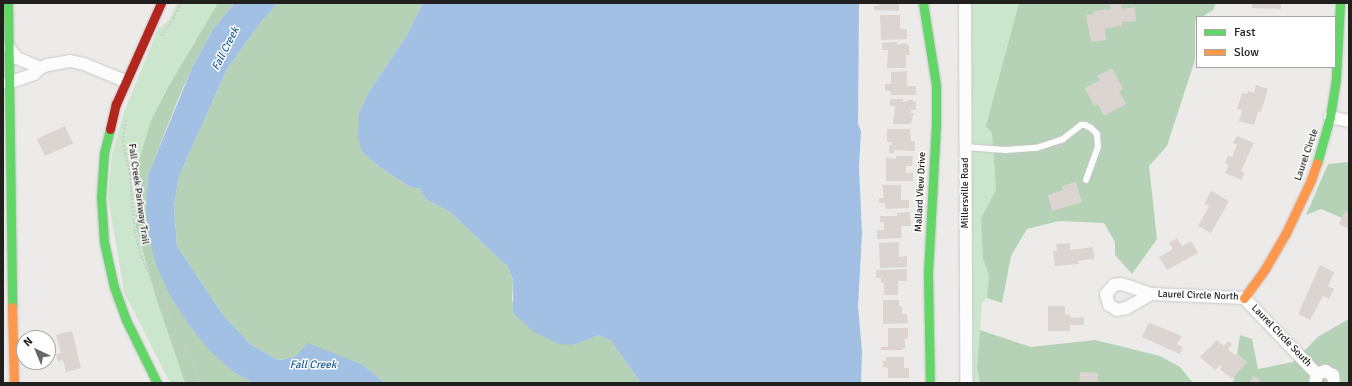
<!DOCTYPE html>
<style>
body{margin:0}
#map{position:relative;width:1352px;height:386px;overflow:hidden;background:#edebea;font-family:Signika,sans-serif}
div>[style]{position:absolute}
.green>*{inset:0;background:#cbe6cd}
.forest>*{inset:0;background:#b5d2b7}
.water>*{inset:0;background:#a1c0e3}
.building>*{inset:0;background:#dcd4d1;transform-origin:0 0}
.path>*{height:1.5px;margin-top:-0.75px;transform-origin:0;background:repeating-linear-gradient(90deg,#cac9c9 0 2px,transparent 0 4px)}
.roads{filter:drop-shadow(0 0 1px #c9c7c7) drop-shadow(0 0 1px #c9c7c7)}
.lane>*{height:6px;margin:-3px;padding:0 3px;transform-origin:3px;border-radius:3px;background:#fcfcfc}
.street>*{height:12px;margin:-6px;padding:0 6px;transform-origin:6px;border-radius:6px;background:#fcfcfc}
.fast>*{height:9px;margin:-4.5px;padding:0 4.5px;transform-origin:4.5px;border-radius:4.5px;background:#63d668}
.slow>*{height:9px;margin:-4.5px;padding:0 4.5px;transform-origin:4.5px;border-radius:4.5px;background:#ff974d}
.jam>*{height:9px;margin:-4.5px;padding:0 4.5px;transform-origin:4.5px;border-radius:4.5px;background:#b3261e}
span{translate:-50% -50%;white-space:nowrap;text-align:center;line-height:1.15;-webkit-text-stroke:3px #fff;paint-order:stroke}
.street-label{font-size:10px;color:#21201f}
.water-label{font-size:11px;color:#1a5a96;font-style:italic}
.frame{position:absolute;inset:0;border:4px solid #21201f;pointer-events:none}
.legend{position:absolute;left:1196px;top:16px;width:140px;height:52px;box-sizing:border-box;background:#fff;border:1px solid #a6a6a5;margin:0;padding:5px 7px;list-style:none;font-size:12px;color:#21201f}
.legend li{display:flex;align-items:center;gap:8px;height:20px}
.legend b{width:20px;border:1px solid #a6a6a5}
.north{position:absolute;left:16px;top:330px;width:40px;height:40px;box-sizing:border-box;background:#fff;border:1px solid #a6a6a5;border-radius:50%;rotate:316deg;font-size:11px;font-weight:700;line-height:16px;text-align:center;color:#21201f}
.north::after{content:'';display:block;margin:auto;width:14px;height:18px;background:#686766;clip-path:polygon(50% 0,100% 100%,50% 72%,0 100%)}
</style>
<div id="map">
<div class="green">
<div style="clip-path:polygon(177px 3px,218px 3px,169px 84px,151px 120px,136px 227px,157px 301px,185px 383px,170px 383px,124px 292px,108px 197px,112px 154px,124px 112px,158px 29px,169px 20px)"></div>
<div style="clip-path:polygon(971px 3px,1019px 3px,992px 133px,996px 190px,981px 218px,983px 259px,989px 275px,987px 298px,982px 303px,977px 368px,980px 383px,973px 383px)"></div>
</div>
<div class="forest">
<div style="clip-path:polygon(218px 3px,235px 3px,213px 29px,192px 68px,179px 97px,148px 175px,146px 208px,235px 373px,254px 383px,185px 383px,157px 301px,136px 227px,135px 175px,151px 120px,169px 85px)"></div>
<div style="clip-path:polygon(278px 3px,423px 3px,407px 35px,368px 93px,359px 113px,362px 152px,381px 168px,408px 186px,420px 189px,426px 199px,450px 212px,508px 267px,513px 280px,512px 301px,574px 345px,599px 335px,611px 341px,641px 383px,385px 383px,363px 365px,295px 357px,278px 360px,250px 344px,223px 315px,177px 246px,174px 206px,179px 176px,227px 69px,260px 23px)"></div>
<div style="clip-path:polygon(1019px 3px,1216px 3px,1213px 10px,1202px 17px,1197px 17px,1195px 22px,1195px 60px,1167px 146px,1149px 166px,1157px 239px,1132px 274px,1115px 255px,1115px 242px,1104px 223px,1059px 221px,1027px 229px,1011px 256px,1002px 303px,987px 298px,989px 275px,983px 259px,981px 218px,996px 190px,992px 133px,986px 126px)"></div>
<div style="clip-path:polygon(1349px 162px,1349px 221px,1321px 209px,1306px 215px,1328px 164px)"></div>
<div style="clip-path:polygon(1349px 319px,1349px 383px,1233px 383px,1240px 335px,1252px 339px,1258px 369px,1293px 362px,1319px 336px)"></div>
<div style="clip-path:polygon(980px 330px,1031px 347px,1095px 340px,1160px 356px,1180px 367px,1193px 383px,980px 383px,977px 368px)"></div>
</div>
<div class="water">
<div style="clip-path:polygon(235px 3px,278px 3px,260px 23px,227px 69px,179px 176px,174px 206px,177px 246px,223px 315px,250px 344px,278px 360px,295px 357px,308px 343px,363px 365px,385px 383px,254px 383px,235px 373px,209px 350px,189px 325px,170px 296px,156px 264px,149px 238px,146px 208px,148px 175px,192px 68px,213px 29px)"></div>
<div style="clip-path:polygon(423px 3px,859px 3px,858px 124px,861px 131px,859px 167px,862px 233px,858px 307px,862px 351px,861px 383px,641px 383px,611px 341px,599px 335px,574px 345px,559px 344px,534px 332px,513px 313px,513px 280px,508px 267px,450px 212px,426px 199px,420px 189px,408px 186px,381px 168px,362px 152px,358px 136px,359px 113px,368px 93px,407px 35px)"></div>
</div>
<div class="building">
<div style="clip-path:polygon(876px 3px,899px 4px,899px 11px,874px 10px,874px 6px,880px 6px)"></div>
<div style="clip-path:polygon(1252px 3px,1281px 3px,1281px 9px,1252px 8px)"></div>
<div style="clip-path:polygon(1121px 4px,1122px 9px,1135px 7px,1136px 21px,1122px 22px,1122px 26px,1105px 28px,1106px 40px,1091px 42px,1086px 15px,1094px 14px,1093px 11px,1111px 9px,1110px 5px)"></div>
<div style="clip-path:polygon(880px 15px,900px 15px,900px 29px,907px 29px,907px 39px,881px 40px)"></div>
<div style="clip-path:polygon(897px 42px,897px 45px,907px 43px,906px 45px,909px 45px,910px 55px,906px 55px,906px 68px,887px 68px,888px 50px,882px 50px,882px 43px)"></div>
<div style="clip-path:polygon(1112px 68px,1123px 89px,1119px 91px,1126px 104px,1104px 116px,1098px 105px,1094px 106px,1085px 88px,1100px 80px,1097px 76px)"></div>
<div style="clip-path:polygon(907px 71px,907px 86px,916px 86px,916px 95px,891px 95px,891px 91px,885px 91px,885px 84px,891px 84px,891px 72px)"></div>
<div style="clip-path:polygon(1256px 85px,1268px 89px,1261px 112px,1258px 111px,1254px 125px,1239px 121px,1242px 110px,1237px 109px,1242px 93px,1247px 94px,1248px 91px,1254px 93px)"></div>
<div style="clip-path:polygon(890px 99px,903px 99px,903px 102px,913px 99px,913px 102px,916px 102px,916px 110px,911px 110px,911px 113px,914px 113px,911px 124px,893px 124px,895px 106px,890px 106px)"></div>
<div style="left:65px;top:126px;width:19px;height:31px;rotate:65deg"></div>
<div style="clip-path:polygon(887px 129px,910px 129px,911px 141px,915px 141px,915px 151px,894px 150px,894px 153px,889px 153px,889px 145px,892px 145px,892px 142px,887px 142px)"></div>
<div style="clip-path:polygon(1237px 136px,1254px 143px,1241px 171px,1245px 173px,1241px 180px,1225px 173px,1229px 165px,1225px 163px,1228px 156px,1232px 157px,1237px 145px,1233px 143px)"></div>
<div style="clip-path:polygon(896px 156px,913px 156px,912px 166px,906px 166px,906px 173px,913px 173px,913px 181px,886px 181px,886px 158px,896px 159px)"></div>
<div style="clip-path:polygon(1076px 182px,1082px 202px,1052px 211px,1048px 195px,1063px 190px,1062px 186px)"></div>
<div style="clip-path:polygon(882px 185px,901px 185px,901px 200px,909px 200px,909px 208px,886px 209px,885px 203px,879px 203px,879px 198px,884px 198px)"></div>
<div style="clip-path:polygon(1211px 191px,1229px 201px,1211px 233px,1198px 226px,1209px 206px,1204px 204px)"></div>
<div style="clip-path:polygon(1345px 211px,1349px 213px,1349px 229px,1339px 224px)"></div>
<div style="clip-path:polygon(910px 212px,911px 226px,901px 226px,902px 238px,877px 239px,877px 230px,884px 230px,884px 222px,880px 222px,880px 216px,897px 216px,897px 213px)"></div>
<div style="clip-path:polygon(1177px 238px,1182px 246px,1191px 241px,1198px 253px,1167px 270px,1159px 257px,1173px 249px,1169px 243px)"></div>
<div style="clip-path:polygon(899px 242px,899px 257px,907px 256px,907px 267px,880px 268px,879px 243px)"></div>
<div style="clip-path:polygon(1070px 243px,1070px 250px,1093px 247px,1094px 259px,1078px 261px,1079px 264px,1055px 266px,1053px 251px,1057px 250px,1056px 244px)"></div>
<div style="clip-path:polygon(1320px 265px,1334px 272px,1328px 286px,1334px 289px,1329px 299px,1323px 296px,1310px 320px,1298px 314px)"></div>
<div style="clip-path:polygon(907px 269px,907px 281px,898px 281px,898px 295px,884px 295px,884px 283px,881px 283px,881px 278px,876px 278px,876px 270px)"></div>
<div style="clip-path:polygon(883px 300px,899px 300px,899px 306px,902px 306px,902px 314px,907px 314px,908px 323px,883px 324px)"></div>
<div style="clip-path:polygon(1048px 306px,1065px 306px,1065px 315px,1070px 314px,1070px 318px,1084px 317px,1084px 325px,1070px 325px,1070px 331px,1048px 331px)"></div>
<div style="clip-path:polygon(1150px 323px,1182px 336px,1177px 344px,1183px 347px,1180px 354px,1142px 337px,1148px 324px)"></div>
<div style="clip-path:polygon(888px 328px,908px 328px,908px 338px,903px 340px,905px 340px,905px 348px,903px 348px,903px 350px,881px 350px,881px 347px,888px 347px)"></div>
<div style="clip-path:polygon(72px 331px,81px 368px,66px 372px,63px 360px,58px 362px,56px 354px,61px 353px,56px 335px)"></div>
<div style="clip-path:polygon(1217px 340px,1224px 346px,1228px 341px,1232px 344px,1228px 349px,1235px 355px,1237px 353px,1247px 362px,1232px 379px,1220px 369px,1222px 367px,1220px 365px,1215px 370px,1200px 357px)"></div>
<div style="clip-path:polygon(886px 357px,904px 357px,904px 368px,909px 368px,909px 378px,888px 378px,888px 368px,883px 367px,883px 361px,886px 361px)"></div>
<div style="left:1080px;top:372px;width:18px;height:11px;rotate:3deg"></div>
<div style="clip-path:polygon(1254px 376px,1262px 382px,1261px 383px,1249px 383px)"></div>
</div>
<div class="path">
<div style="left:161px;top:36px;width:21px;rotate:-55deg"></div>
<div style="left:173px;top:19px;width:18px;rotate:-63deg"></div>
<div style="left:126px;top:120px;width:21px;rotate:98deg"></div>
<div style="left:123px;top:141px;width:34px;rotate:78deg"></div>
<div style="left:130px;top:174px;width:58px;rotate:85.1deg"></div>
<div style="left:135px;top:232px;width:21px;rotate:76deg"></div>
<div style="left:140px;top:252px;width:31px;rotate:68deg"></div>
<div style="left:152px;top:281px;width:83px;rotate:62.8deg"></div>
<div style="left:190px;top:355px;width:30px;rotate:69deg"></div>
</div>
<div class="roads">
<div class="lane">
<div style="left:965px;top:147px;width:40px;rotate:4.3deg"></div>
<div style="left:1005px;top:150px;width:31px;rotate:-4deg"></div>
<div style="left:1036px;top:148px;width:28px;rotate:-18deg"></div>
<div style="left:1063px;top:139px;width:23px;rotate:-38deg"></div>
<div style="left:1081px;top:125px;width:4px"></div>
<div style="left:1085px;top:125px;width:7px;rotate:27deg"></div>
<div style="left:1091px;top:128px;width:8px;rotate:45deg"></div>
<div style="left:1097px;top:134px;width:13px;rotate:86deg"></div>
<div style="left:1098px;top:147px;width:35px;rotate:110deg"></div>
</div>
<div class="street">
<div style="left:965px;top:3px;width:380px;rotate:89.8deg"></div>
<div style="left:8px;top:47px;width:14px;rotate:51deg"></div>
<div style="left:17px;top:58px;width:25px;rotate:23deg"></div>
<div style="left:8px;top:83px;width:28px;rotate:-19deg"></div>
<div style="left:34px;top:74px;width:8px;rotate:-45deg"></div>
<div style="left:40px;top:68px;width:9px;rotate:-21deg"></div>
<div style="left:48px;top:65px;width:22px;rotate:-10deg"></div>
<div style="left:70px;top:61px;width:14px;rotate:12deg"></div>
<div style="left:84px;top:64px;width:44px;rotate:22.5deg"></div>
<div style="left:1330px;top:117px;width:19px;rotate:12deg"></div>
<div style="left:1121px;top:284px;width:7px;rotate:16deg"></div>
<div style="left:1128px;top:286px;width:24px;rotate:19deg"></div>
<div style="left:1151px;top:294px;width:28px;rotate:150deg"></div>
<div style="left:1127px;top:308px;width:10px;rotate:169deg"></div>
<div style="left:1117px;top:310px;width:9px;rotate:-148deg"></div>
<div style="left:1109px;top:305px;width:11px;rotate:-105deg"></div>
<div style="left:1106px;top:294px;width:12px;rotate:-48deg"></div>
<div style="left:1114px;top:285px;width:7px;rotate:-8deg"></div>
<div style="left:1151px;top:294px;width:93px;rotate:2.5deg"></div>
<div style="left:1244px;top:298px;width:105px;rotate:46.2deg"></div>
<div style="left:1315px;top:383px;width:9px;rotate:-77deg"></div>
<div style="left:1317px;top:374px;width:9px;rotate:-21deg"></div>
<div style="left:1325px;top:371px;width:9px;rotate:27deg"></div>
<div style="left:1333px;top:375px;width:8px;rotate:83deg"></div>
</div>
<div class="fast">
<div style="left:8px;top:3px;width:304px;rotate:89.2deg"></div>
<div style="left:923px;top:3px;width:83px;rotate:81deg"></div>
<div style="left:936px;top:85px;width:40px;rotate:90deg"></div>
<div style="left:936px;top:125px;width:148px;rotate:93.1deg"></div>
<div style="left:928px;top:273px;width:110px;rotate:89deg"></div>
<div style="left:110px;top:129px;width:25px;rotate:104deg"></div>
<div style="left:104px;top:153px;width:44px;rotate:93.9deg"></div>
<div style="left:101px;top:197px;width:45px;rotate:86.2deg"></div>
<div style="left:104px;top:242px;width:46px;rotate:77.5deg"></div>
<div style="left:114px;top:287px;width:35px;rotate:70deg"></div>
<div style="left:126px;top:320px;width:70px;rotate:63.8deg"></div>
<div style="left:1317px;top:163px;width:48px;rotate:-74.2deg"></div>
<div style="left:1330px;top:117px;width:39px;rotate:-81deg"></div>
<div style="left:1336px;top:78px;width:75px;rotate:-86.9deg"></div>
</div>
<div class="slow">
<div style="left:1244px;top:298px;width:36px;rotate:-54deg"></div>
<div style="left:1265px;top:269px;width:39px;rotate:-60deg"></div>
<div style="left:1285px;top:235px;width:61px;rotate:-64.7deg"></div>
<div style="left:1311px;top:180px;width:18px;rotate:-71deg"></div>
<div style="left:12px;top:307px;width:76px;rotate:88.5deg"></div>
</div>
<div class="jam">
<div style="left:110px;top:129px;width:26px;rotate:-77deg"></div>
<div style="left:116px;top:104px;width:111px;rotate:-66deg"></div>
</div>
</div>
<div class="street-label">
<span style="left:1307px;top:155px;rotate:-71deg">Laurel Circle</span>
<span style="left:921px;top:192px;rotate:-87deg">Mallard View Drive</span>
<span style="left:966px;top:193px;rotate:-90deg">Millersville Road</span>
<span style="left:138px;top:194px;rotate:82deg">Fall Creek Parkway Trail</span>
<span style="left:1198px;top:296px;rotate:2deg">Laurel Circle North</span>
<span style="left:1281px;top:336px;rotate:46deg">Laurel Circle South</span>
</div>
<div class="water-label">
<span style="left:226px;top:49px;rotate:-63deg">Fall Creek</span>
<span style="left:313px;top:365px">Fall Creek</span>
</div>
<div class="frame"></div>
<ul class="legend">
<li><b style="height:5px;background:#63d668"></b>Fast</li>
<li><b style="height:5px;background:#ff974d"></b>Slow</li>
</ul>
<div class="north">N</div>
</div>
